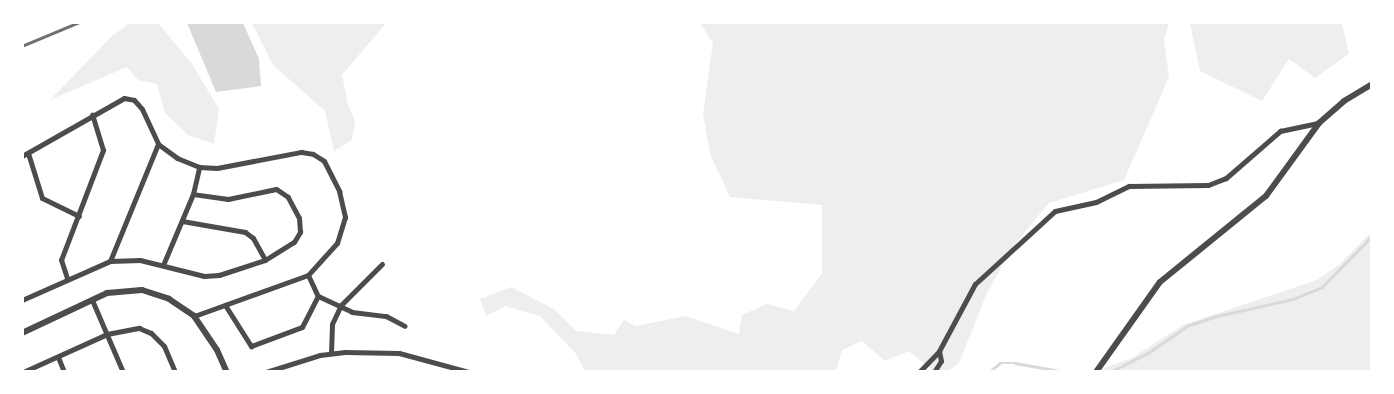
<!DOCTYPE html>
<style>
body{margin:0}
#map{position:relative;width:1394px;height:394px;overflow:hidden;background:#fff;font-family:Roboto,sans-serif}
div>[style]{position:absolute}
.green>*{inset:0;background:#eee}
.water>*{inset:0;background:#d9d9d9}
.stream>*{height:2.5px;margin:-1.25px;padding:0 1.25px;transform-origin:1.25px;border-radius:1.25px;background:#d9d9d9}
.minor>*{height:5px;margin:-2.5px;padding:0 2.5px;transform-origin:2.5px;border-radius:2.5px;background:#4c4c4c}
.tertiary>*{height:6px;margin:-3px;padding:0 3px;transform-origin:3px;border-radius:3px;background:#4c4c4c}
.rail>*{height:2.5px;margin:-1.25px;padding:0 1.25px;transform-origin:1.25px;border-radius:1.25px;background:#707070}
span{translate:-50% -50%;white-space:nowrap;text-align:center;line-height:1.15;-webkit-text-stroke:5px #fff;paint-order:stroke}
.frame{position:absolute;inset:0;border:24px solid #fff;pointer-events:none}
</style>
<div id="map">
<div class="green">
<div style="clip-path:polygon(130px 23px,159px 24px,192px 64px,219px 109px,214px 144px,188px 135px,165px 113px,157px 84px,138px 80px,127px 67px,50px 100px,112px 36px)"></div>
<div style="clip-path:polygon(252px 23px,386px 23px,342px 75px,348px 105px,355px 121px,352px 140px,334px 151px,325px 111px,273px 65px)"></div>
<div style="clip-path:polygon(700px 23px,1169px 23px,1164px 39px,1169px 77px,1124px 180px,1049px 203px,1014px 245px,987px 293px,959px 363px,948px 371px,933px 371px,909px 351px,885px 361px,862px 341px,842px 350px,836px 371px,585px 371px,576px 354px,540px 316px,505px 306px,486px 316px,480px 299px,511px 287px,554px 309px,576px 331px,614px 335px,624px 320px,636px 326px,686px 316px,739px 334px,742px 315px,767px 304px,794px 311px,822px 273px,822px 205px,730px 197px,710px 154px,703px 114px,713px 43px)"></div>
<div style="clip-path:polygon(1190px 23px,1342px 23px,1349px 54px,1315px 78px,1289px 59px,1262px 101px,1200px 71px)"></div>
<div style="clip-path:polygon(1371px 232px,1371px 371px,1104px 371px,1104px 368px,1132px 358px,1183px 325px,1317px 280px,1340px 264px)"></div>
</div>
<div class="water">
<div style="clip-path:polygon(187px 23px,243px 23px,259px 59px,261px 86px,216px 92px)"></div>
</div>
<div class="stream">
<div style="left:989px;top:372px;width:14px;rotate:-39deg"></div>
<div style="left:1000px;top:363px;width:15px"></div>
<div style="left:1015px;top:363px;width:52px;rotate:10deg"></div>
<div style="left:1110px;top:372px;width:42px;rotate:-26.6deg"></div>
<div style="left:1148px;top:353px;width:47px;rotate:-34.7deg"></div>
<div style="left:1187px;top:326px;width:28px;rotate:-19deg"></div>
<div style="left:1213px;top:317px;width:82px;rotate:-12.7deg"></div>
<div style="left:1293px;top:299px;width:31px;rotate:-22deg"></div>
<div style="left:1322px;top:287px;width:71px;rotate:-45.6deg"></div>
</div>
<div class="minor">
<div style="left:28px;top:153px;width:47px;rotate:72.7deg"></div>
<div style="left:42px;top:198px;width:41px;rotate:25.9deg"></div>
<div style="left:22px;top:156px;width:117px;rotate:-29.6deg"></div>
<div style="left:124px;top:98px;width:10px;rotate:11deg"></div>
<div style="left:134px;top:100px;width:12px;rotate:48deg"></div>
<div style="left:142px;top:109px;width:38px;rotate:65deg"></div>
<div style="left:158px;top:144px;width:24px;rotate:36deg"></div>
<div style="left:177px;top:158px;width:24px;rotate:22deg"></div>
<div style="left:199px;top:167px;width:18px;rotate:3deg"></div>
<div style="left:217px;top:168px;width:86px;rotate:-10.8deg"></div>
<div style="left:301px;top:152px;width:12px;rotate:9deg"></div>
<div style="left:313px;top:154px;width:13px;rotate:32deg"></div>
<div style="left:324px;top:161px;width:34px;rotate:63deg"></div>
<div style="left:339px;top:191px;width:27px;rotate:77deg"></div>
<div style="left:345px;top:217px;width:27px;rotate:107deg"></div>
<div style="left:337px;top:243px;width:43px;rotate:132.2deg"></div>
<div style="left:308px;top:275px;width:121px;rotate:160.2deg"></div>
<div style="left:182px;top:221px;width:64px;rotate:9.9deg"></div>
<div style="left:245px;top:232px;width:10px;rotate:37deg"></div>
<div style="left:253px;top:238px;width:25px;rotate:61deg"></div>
<div style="left:110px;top:261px;width:126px;rotate:-67.7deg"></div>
<div style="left:163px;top:265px;width:77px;rotate:-67.1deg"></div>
<div style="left:193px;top:194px;width:28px;rotate:-77deg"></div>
<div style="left:308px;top:275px;width:23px;rotate:65deg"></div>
<div style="left:318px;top:296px;width:38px;rotate:25deg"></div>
<div style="left:352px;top:312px;width:34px;rotate:7deg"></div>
<div style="left:386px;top:316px;width:21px;rotate:28deg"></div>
<div style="left:67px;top:278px;width:19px;rotate:-108deg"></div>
<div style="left:61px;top:260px;width:118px;rotate:-69.1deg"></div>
<div style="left:103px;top:150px;width:37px;rotate:-107deg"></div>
<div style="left:22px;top:300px;width:96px;rotate:-23.9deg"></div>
<div style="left:110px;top:261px;width:30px;rotate:-2deg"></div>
<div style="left:140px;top:260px;width:66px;rotate:14deg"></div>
<div style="left:204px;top:276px;width:15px;rotate:-4deg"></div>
<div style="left:219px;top:275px;width:48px;rotate:-18.1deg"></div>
<div style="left:265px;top:260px;width:34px;rotate:-32deg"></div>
<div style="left:294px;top:242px;width:12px;rotate:-59deg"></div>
<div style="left:300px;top:232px;width:14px;rotate:-94deg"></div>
<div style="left:299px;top:218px;width:24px;rotate:-118deg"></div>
<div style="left:288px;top:197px;width:14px;rotate:-146deg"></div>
<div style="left:276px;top:189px;width:49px;rotate:168.2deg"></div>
<div style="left:228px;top:199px;width:35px;rotate:-172deg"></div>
<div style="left:92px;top:300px;width:78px;rotate:66.7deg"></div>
<div style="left:225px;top:305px;width:49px;rotate:57.6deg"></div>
<div style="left:251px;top:346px;width:54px;rotate:-20.4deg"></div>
<div style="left:302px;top:327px;width:35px;rotate:-63deg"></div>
<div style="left:331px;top:353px;width:29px;rotate:-88deg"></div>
<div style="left:332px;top:324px;width:21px;rotate:-65deg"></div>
<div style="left:341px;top:305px;width:58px;rotate:-45deg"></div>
<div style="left:58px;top:357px;width:16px;rotate:68deg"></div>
<div style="left:23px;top:372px;width:92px;rotate:-24.3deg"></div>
<div style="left:107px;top:334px;width:33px;rotate:-11deg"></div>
<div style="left:139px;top:328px;width:13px;rotate:23deg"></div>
<div style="left:151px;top:333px;width:18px;rotate:45deg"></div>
<div style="left:164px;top:346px;width:28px;rotate:67deg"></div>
<div style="left:266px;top:372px;width:57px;rotate:-17.5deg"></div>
<div style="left:320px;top:355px;width:25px;rotate:-7deg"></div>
<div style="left:345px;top:352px;width:54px;rotate:1.1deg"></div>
<div style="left:399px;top:353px;width:73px;rotate:15.2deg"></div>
<div style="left:919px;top:372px;width:29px;rotate:-46deg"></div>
<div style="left:939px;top:351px;width:76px;rotate:-61.8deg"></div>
<div style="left:975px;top:284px;width:108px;rotate:-42.4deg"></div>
<div style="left:1055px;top:211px;width:42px;rotate:-12.4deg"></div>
<div style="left:1096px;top:202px;width:37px;rotate:-26deg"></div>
<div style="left:1129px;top:186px;width:79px;rotate:-0.7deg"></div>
<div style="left:1208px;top:185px;width:19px;rotate:-21deg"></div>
<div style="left:1226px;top:178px;width:72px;rotate:-41deg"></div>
<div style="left:1280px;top:131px;width:40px;rotate:-12deg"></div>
<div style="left:934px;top:372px;width:13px;rotate:-58deg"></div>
<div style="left:941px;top:361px;width:10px;rotate:-101deg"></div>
</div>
<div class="tertiary">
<div style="left:22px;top:333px;width:94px;rotate:-25.2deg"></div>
<div style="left:107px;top:293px;width:35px;rotate:-5deg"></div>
<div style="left:142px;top:290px;width:28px;rotate:18deg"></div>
<div style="left:169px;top:299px;width:30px;rotate:34deg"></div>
<div style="left:194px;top:316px;width:41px;rotate:55.9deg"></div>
<div style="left:217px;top:350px;width:24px;rotate:66deg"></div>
<div style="left:1096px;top:372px;width:110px;rotate:-54.6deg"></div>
<div style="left:1160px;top:282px;width:136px;rotate:-39.1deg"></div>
<div style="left:1266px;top:196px;width:90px;rotate:-54deg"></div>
<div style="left:1319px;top:123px;width:33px;rotate:-41deg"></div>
<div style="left:1344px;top:101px;width:33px;rotate:-31deg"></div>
</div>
<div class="rail">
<div style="left:22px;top:46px;width:62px;rotate:-22.8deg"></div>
</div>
<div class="frame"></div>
</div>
